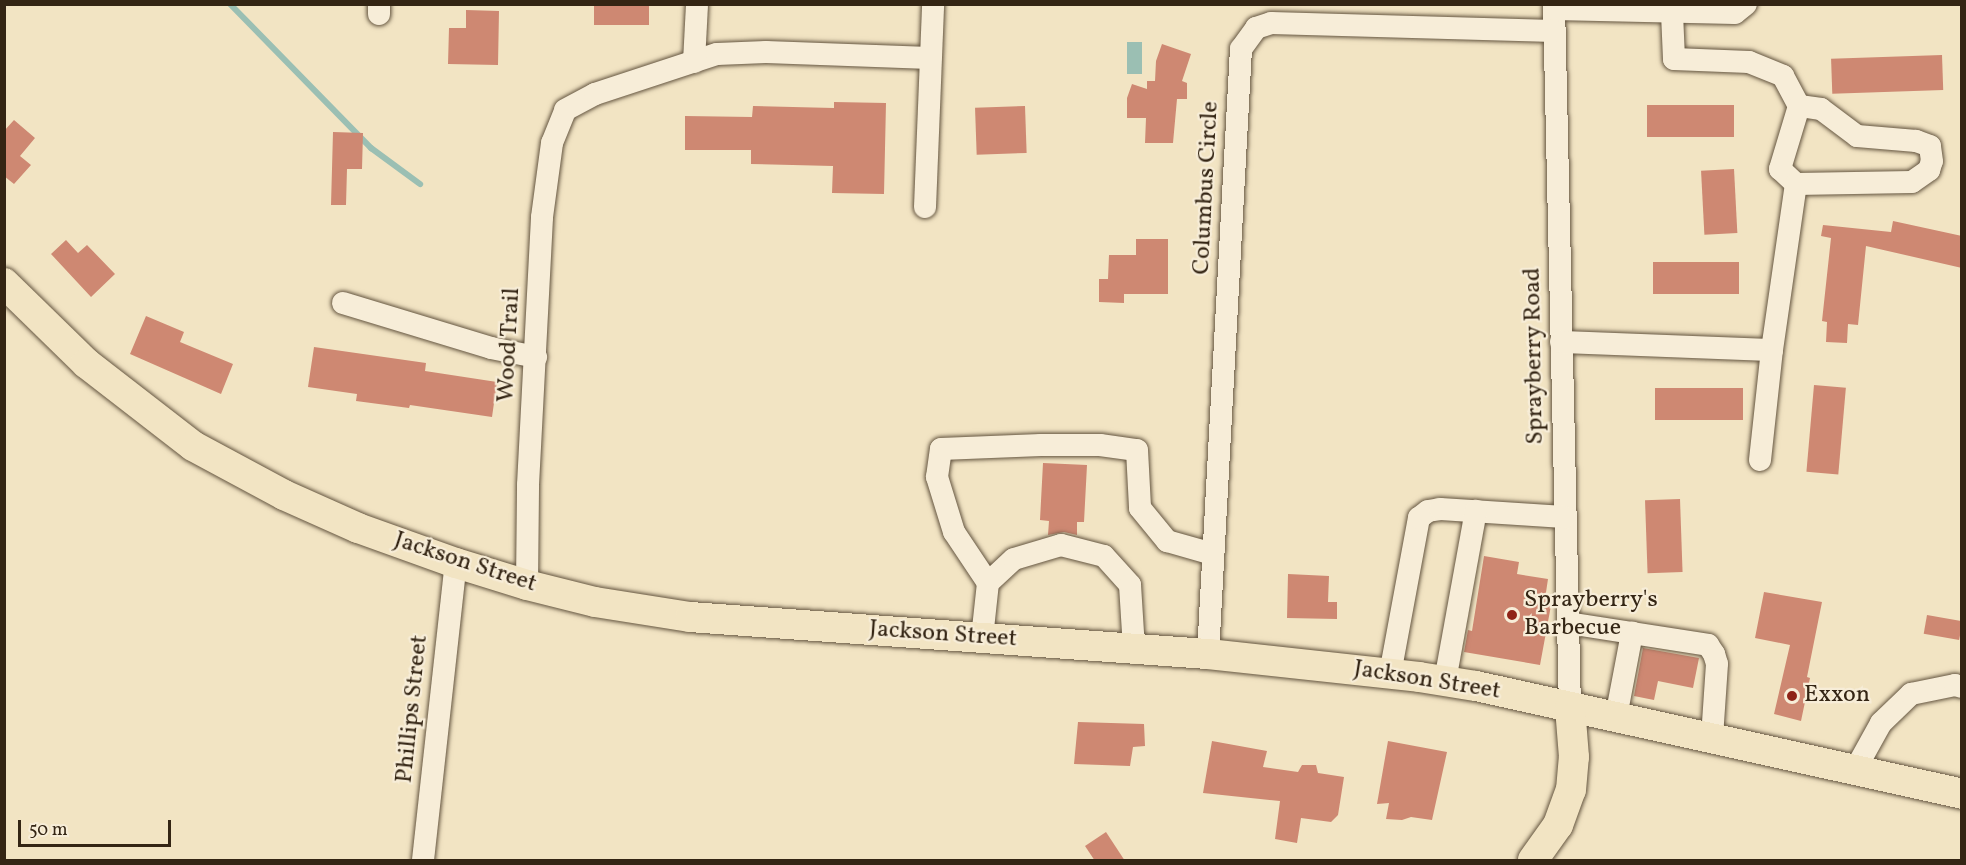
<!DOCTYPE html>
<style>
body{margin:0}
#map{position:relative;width:1966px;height:865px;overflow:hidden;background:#f2e4c3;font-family:Vollkorn,serif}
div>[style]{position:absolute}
.water>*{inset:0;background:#9bbfb3;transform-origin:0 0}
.stream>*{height:6px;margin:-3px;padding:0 3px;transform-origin:3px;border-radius:3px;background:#9bbfb3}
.building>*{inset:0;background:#ce8872;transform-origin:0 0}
.roads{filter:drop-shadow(0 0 2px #645540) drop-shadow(0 0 2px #645540)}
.minor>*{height:22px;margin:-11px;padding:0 11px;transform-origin:11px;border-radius:11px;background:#f7edd8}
.major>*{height:30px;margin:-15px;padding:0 15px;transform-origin:15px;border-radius:15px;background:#f2e4c3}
.dots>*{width:16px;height:16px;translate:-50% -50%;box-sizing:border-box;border:3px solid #f7edd8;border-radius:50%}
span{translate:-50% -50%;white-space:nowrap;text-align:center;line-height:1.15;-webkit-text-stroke:4.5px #f7edd8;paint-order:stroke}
.street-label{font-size:24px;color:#342514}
.poi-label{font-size:24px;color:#342514}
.left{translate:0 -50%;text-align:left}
.frame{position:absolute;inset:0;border:6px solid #342514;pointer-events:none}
.scale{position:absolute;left:18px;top:820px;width:153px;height:27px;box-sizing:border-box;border:3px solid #342514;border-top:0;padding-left:8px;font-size:18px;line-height:21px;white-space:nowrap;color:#342514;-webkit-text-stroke:4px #f7edd8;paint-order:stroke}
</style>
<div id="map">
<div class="water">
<div style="left:1127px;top:42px;width:15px;height:32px"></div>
</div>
<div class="stream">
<div style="left:230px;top:4px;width:202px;rotate:45.6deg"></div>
<div style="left:371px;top:148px;width:61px;rotate:36.3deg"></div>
</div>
<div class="building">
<div style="left:594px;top:4px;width:55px;height:21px"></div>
<div style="clip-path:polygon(466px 10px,499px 11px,498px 65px,448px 64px,449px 28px,466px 28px)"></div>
<div style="clip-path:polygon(1162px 44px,1191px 54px,1182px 81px,1187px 83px,1187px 99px,1177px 99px,1173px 143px,1145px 143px,1146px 118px,1127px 118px,1127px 98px,1132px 84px,1147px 89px,1147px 81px,1155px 81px,1156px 61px)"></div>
<div style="left:1942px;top:55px;width:35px;height:111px;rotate:88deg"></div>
<div style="clip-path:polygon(834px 102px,886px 103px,884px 194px,832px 193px,833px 166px,751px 164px,751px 150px,685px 150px,685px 116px,752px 117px,753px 106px,834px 108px)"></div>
<div style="left:1647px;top:105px;width:87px;height:32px"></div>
<div style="left:1025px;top:106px;width:47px;height:50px;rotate:88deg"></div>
<div style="clip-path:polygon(14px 120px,35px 138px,20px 156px,31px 165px,14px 184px,4px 176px,4px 131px)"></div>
<div style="clip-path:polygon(333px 132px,363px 133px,362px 169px,347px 169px,346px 205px,331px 205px)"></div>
<div style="left:1734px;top:169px;width:64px;height:33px;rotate:87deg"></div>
<div style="clip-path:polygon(1893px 221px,1962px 236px,1962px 268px,1866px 246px,1858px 325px,1848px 324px,1847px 343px,1826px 342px,1827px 322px,1822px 321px,1831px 238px,1821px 236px,1823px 225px,1891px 232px)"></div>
<div style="clip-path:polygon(1136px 239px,1168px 239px,1168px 294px,1124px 294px,1124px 303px,1099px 302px,1099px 279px,1108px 279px,1109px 255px,1136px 255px)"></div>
<div style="clip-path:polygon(66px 240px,78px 253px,87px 245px,115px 274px,91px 297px,51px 254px)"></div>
<div style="left:1653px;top:262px;width:86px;height:32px"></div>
<div style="clip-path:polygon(146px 316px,184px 332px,180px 342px,233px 364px,221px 394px,130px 354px)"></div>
<div style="clip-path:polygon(314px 347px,426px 363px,425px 371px,497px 382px,492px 417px,410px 405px,409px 408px,356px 401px,357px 394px,308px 387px)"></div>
<div style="left:1814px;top:385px;width:32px;height:87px;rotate:5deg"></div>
<div style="left:1655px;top:388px;width:88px;height:32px"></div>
<div style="clip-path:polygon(1043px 463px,1087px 465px,1084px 522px,1077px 522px,1077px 535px,1064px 532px,1048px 535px,1049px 521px,1040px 520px)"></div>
<div style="left:1680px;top:499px;width:73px;height:35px;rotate:88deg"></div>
<div style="clip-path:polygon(1484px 556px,1519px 562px,1517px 574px,1548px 579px,1545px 599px,1552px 600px,1540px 665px,1464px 652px,1468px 630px,1472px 631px)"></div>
<div style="clip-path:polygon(1288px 574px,1329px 576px,1328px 602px,1337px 602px,1337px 619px,1287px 618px)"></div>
<div style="clip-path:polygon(1764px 592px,1822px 602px,1807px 677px,1810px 678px,1801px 721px,1774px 714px,1790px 645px,1755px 638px)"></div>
<div style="left:1927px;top:615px;width:36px;height:19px;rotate:10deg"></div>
<div style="clip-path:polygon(1643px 648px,1699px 658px,1693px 688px,1658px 681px,1654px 700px,1634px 696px)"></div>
<div style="clip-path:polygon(1078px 722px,1144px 724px,1145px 746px,1133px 747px,1130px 766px,1074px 764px)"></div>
<div style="clip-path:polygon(1212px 741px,1267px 751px,1263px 767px,1298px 772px,1302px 765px,1316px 765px,1318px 773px,1344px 777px,1338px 815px,1331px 822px,1301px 818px,1297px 843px,1275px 839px,1280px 801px,1203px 793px)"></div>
<div style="clip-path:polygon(1388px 741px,1447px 752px,1432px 820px,1411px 817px,1402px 820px,1386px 819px,1389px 803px,1377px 804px)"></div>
<div style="clip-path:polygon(1106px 832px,1125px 861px,1095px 861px,1085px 846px)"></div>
</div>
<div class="roads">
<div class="minor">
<div style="left:1554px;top:4px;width:703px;rotate:88.7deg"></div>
<div style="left:1554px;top:9px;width:181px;rotate:1.3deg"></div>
<div style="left:1735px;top:13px;width:14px;rotate:-39deg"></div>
<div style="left:1672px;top:13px;width:46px;rotate:87.5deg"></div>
<div style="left:1674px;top:59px;width:75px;rotate:2.3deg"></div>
<div style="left:1749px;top:62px;width:37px;rotate:22deg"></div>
<div style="left:1783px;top:76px;width:34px;rotate:62deg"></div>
<div style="left:1799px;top:106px;width:66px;rotate:106.8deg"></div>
<div style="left:1780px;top:169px;width:22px;rotate:43deg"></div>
<div style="left:379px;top:14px;width:10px;rotate:-90deg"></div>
<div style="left:694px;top:62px;width:58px;rotate:-87deg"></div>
<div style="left:925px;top:207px;width:203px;rotate:-87.7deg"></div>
<div style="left:343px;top:303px;width:155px;rotate:16.9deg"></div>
<div style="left:491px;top:348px;width:46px;rotate:11.3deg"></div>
<div style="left:1561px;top:342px;width:211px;rotate:2.2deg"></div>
<div style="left:1760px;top:460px;width:111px;rotate:-83.8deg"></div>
<div style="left:1772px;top:350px;width:168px;rotate:-81.8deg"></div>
<div style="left:1796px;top:184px;width:116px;rotate:-1deg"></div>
<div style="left:1912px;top:182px;width:21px;rotate:-35deg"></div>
<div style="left:1929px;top:170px;width:9px;rotate:-72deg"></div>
<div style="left:1932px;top:161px;width:15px;rotate:-98deg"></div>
<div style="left:1930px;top:146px;width:15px;rotate:-160deg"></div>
<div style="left:1916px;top:141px;width:59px;rotate:-175.2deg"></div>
<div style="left:1857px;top:136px;width:45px;rotate:-143.1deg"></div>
<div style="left:1821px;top:109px;width:22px;rotate:-172deg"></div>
<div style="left:988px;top:583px;width:35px;rotate:-43deg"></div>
<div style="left:1014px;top:559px;width:49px;rotate:-16.6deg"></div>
<div style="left:1061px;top:545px;width:44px;rotate:14.3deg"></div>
<div style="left:1104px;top:556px;width:39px;rotate:48deg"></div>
<div style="left:1130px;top:585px;width:63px;rotate:86.4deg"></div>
<div style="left:527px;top:585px;width:100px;rotate:-89.4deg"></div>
<div style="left:528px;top:485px;width:268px;rotate:-87deg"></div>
<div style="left:542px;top:217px;width:75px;rotate:-82.3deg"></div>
<div style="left:552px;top:143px;width:35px;rotate:-68deg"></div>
<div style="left:565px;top:110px;width:34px;rotate:-28deg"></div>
<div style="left:595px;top:94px;width:128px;rotate:-18.2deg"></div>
<div style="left:717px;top:54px;width:49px;rotate:-2.3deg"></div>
<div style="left:766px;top:52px;width:164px;rotate:2.1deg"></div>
<div style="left:1568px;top:623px;width:142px;rotate:8.9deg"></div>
<div style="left:1708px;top:645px;width:11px;rotate:56deg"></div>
<div style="left:1714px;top:654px;width:10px;rotate:73deg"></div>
<div style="left:1717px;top:664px;width:74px;rotate:93.9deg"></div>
<div style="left:982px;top:638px;width:55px;rotate:-83.8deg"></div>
<div style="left:988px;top:583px;width:61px;rotate:-123.7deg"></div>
<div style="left:954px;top:532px;width:58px;rotate:-107.2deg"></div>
<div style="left:937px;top:477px;width:28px;rotate:-82deg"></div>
<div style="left:941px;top:449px;width:100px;rotate:-2.3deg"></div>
<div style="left:1041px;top:445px;width:59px"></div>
<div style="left:1100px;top:445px;width:37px;rotate:8deg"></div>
<div style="left:1137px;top:450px;width:58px;rotate:87deg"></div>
<div style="left:1140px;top:508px;width:43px;rotate:50.7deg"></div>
<div style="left:1167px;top:541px;width:48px;rotate:15.8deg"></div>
<div style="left:1208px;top:654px;width:606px;rotate:-86.88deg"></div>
<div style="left:1241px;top:49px;width:26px;rotate:-54deg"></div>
<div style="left:1256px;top:28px;width:16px;rotate:-18deg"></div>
<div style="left:1271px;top:23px;width:283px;rotate:1.6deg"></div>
<div style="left:1390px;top:674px;width:159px;rotate:-79.5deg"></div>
<div style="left:1419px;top:518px;width:11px;rotate:-38deg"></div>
<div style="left:1428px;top:511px;width:12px;rotate:-9deg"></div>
<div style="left:1440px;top:509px;width:125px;rotate:3.7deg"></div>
<div style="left:1445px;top:681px;width:173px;rotate:-79.7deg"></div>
<div style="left:1616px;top:717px;width:86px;rotate:-79.2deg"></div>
<div style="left:1855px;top:770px;width:54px;rotate:-61deg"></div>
<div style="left:1881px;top:723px;width:42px;rotate:-44deg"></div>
<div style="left:1911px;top:694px;width:45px;rotate:-11.6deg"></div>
<div style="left:1955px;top:685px;width:7px;rotate:16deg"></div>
<div style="left:423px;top:860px;width:299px;rotate:-83.7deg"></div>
</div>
<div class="major">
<div style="left:4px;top:283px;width:115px;rotate:44.3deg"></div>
<div style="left:86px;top:363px;width:135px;rotate:37.8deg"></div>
<div style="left:193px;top:446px;width:103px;rotate:28.3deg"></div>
<div style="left:284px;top:495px;width:81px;rotate:24deg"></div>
<div style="left:358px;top:528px;width:104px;rotate:19.7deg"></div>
<div style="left:456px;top:563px;width:74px;rotate:17.2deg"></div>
<div style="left:527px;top:585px;width:70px;rotate:14deg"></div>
<div style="left:595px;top:602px;width:96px;rotate:9deg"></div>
<div style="left:690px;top:617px;width:519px;rotate:4.09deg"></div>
<div style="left:1208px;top:654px;width:212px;rotate:6.2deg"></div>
<div style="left:1419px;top:677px;width:58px;rotate:9deg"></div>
<div style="left:1476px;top:686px;width:498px;rotate:12.5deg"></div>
<div style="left:1533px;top:860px;width:43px;rotate:-54.5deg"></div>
<div style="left:1558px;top:825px;width:37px;rotate:-70deg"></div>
<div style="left:1571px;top:790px;width:33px;rotate:-85deg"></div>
<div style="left:1574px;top:757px;width:50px;rotate:-94.6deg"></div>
</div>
</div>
<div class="dots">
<div style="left:1512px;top:615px;background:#8f2418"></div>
<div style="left:1792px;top:696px;background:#8f2418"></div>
</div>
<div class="street-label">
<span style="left:1207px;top:188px;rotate:-87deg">Columbus Circle</span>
<span style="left:510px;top:345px;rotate:-87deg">Wood Trail</span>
<span style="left:1535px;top:356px;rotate:-91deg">Sprayberry Road</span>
<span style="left:465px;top:563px;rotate:18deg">Jackson Street</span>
<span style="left:943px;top:635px;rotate:4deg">Jackson Street</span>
<span style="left:1427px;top:681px;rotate:9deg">Jackson Street</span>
<span style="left:413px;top:709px;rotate:-84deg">Phillips Street</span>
</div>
<div class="poi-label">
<span class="left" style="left:1524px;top:615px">Sprayberry's<br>Barbecue</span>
<span class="left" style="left:1804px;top:696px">Exxon</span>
</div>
<div class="frame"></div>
<div class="scale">50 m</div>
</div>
